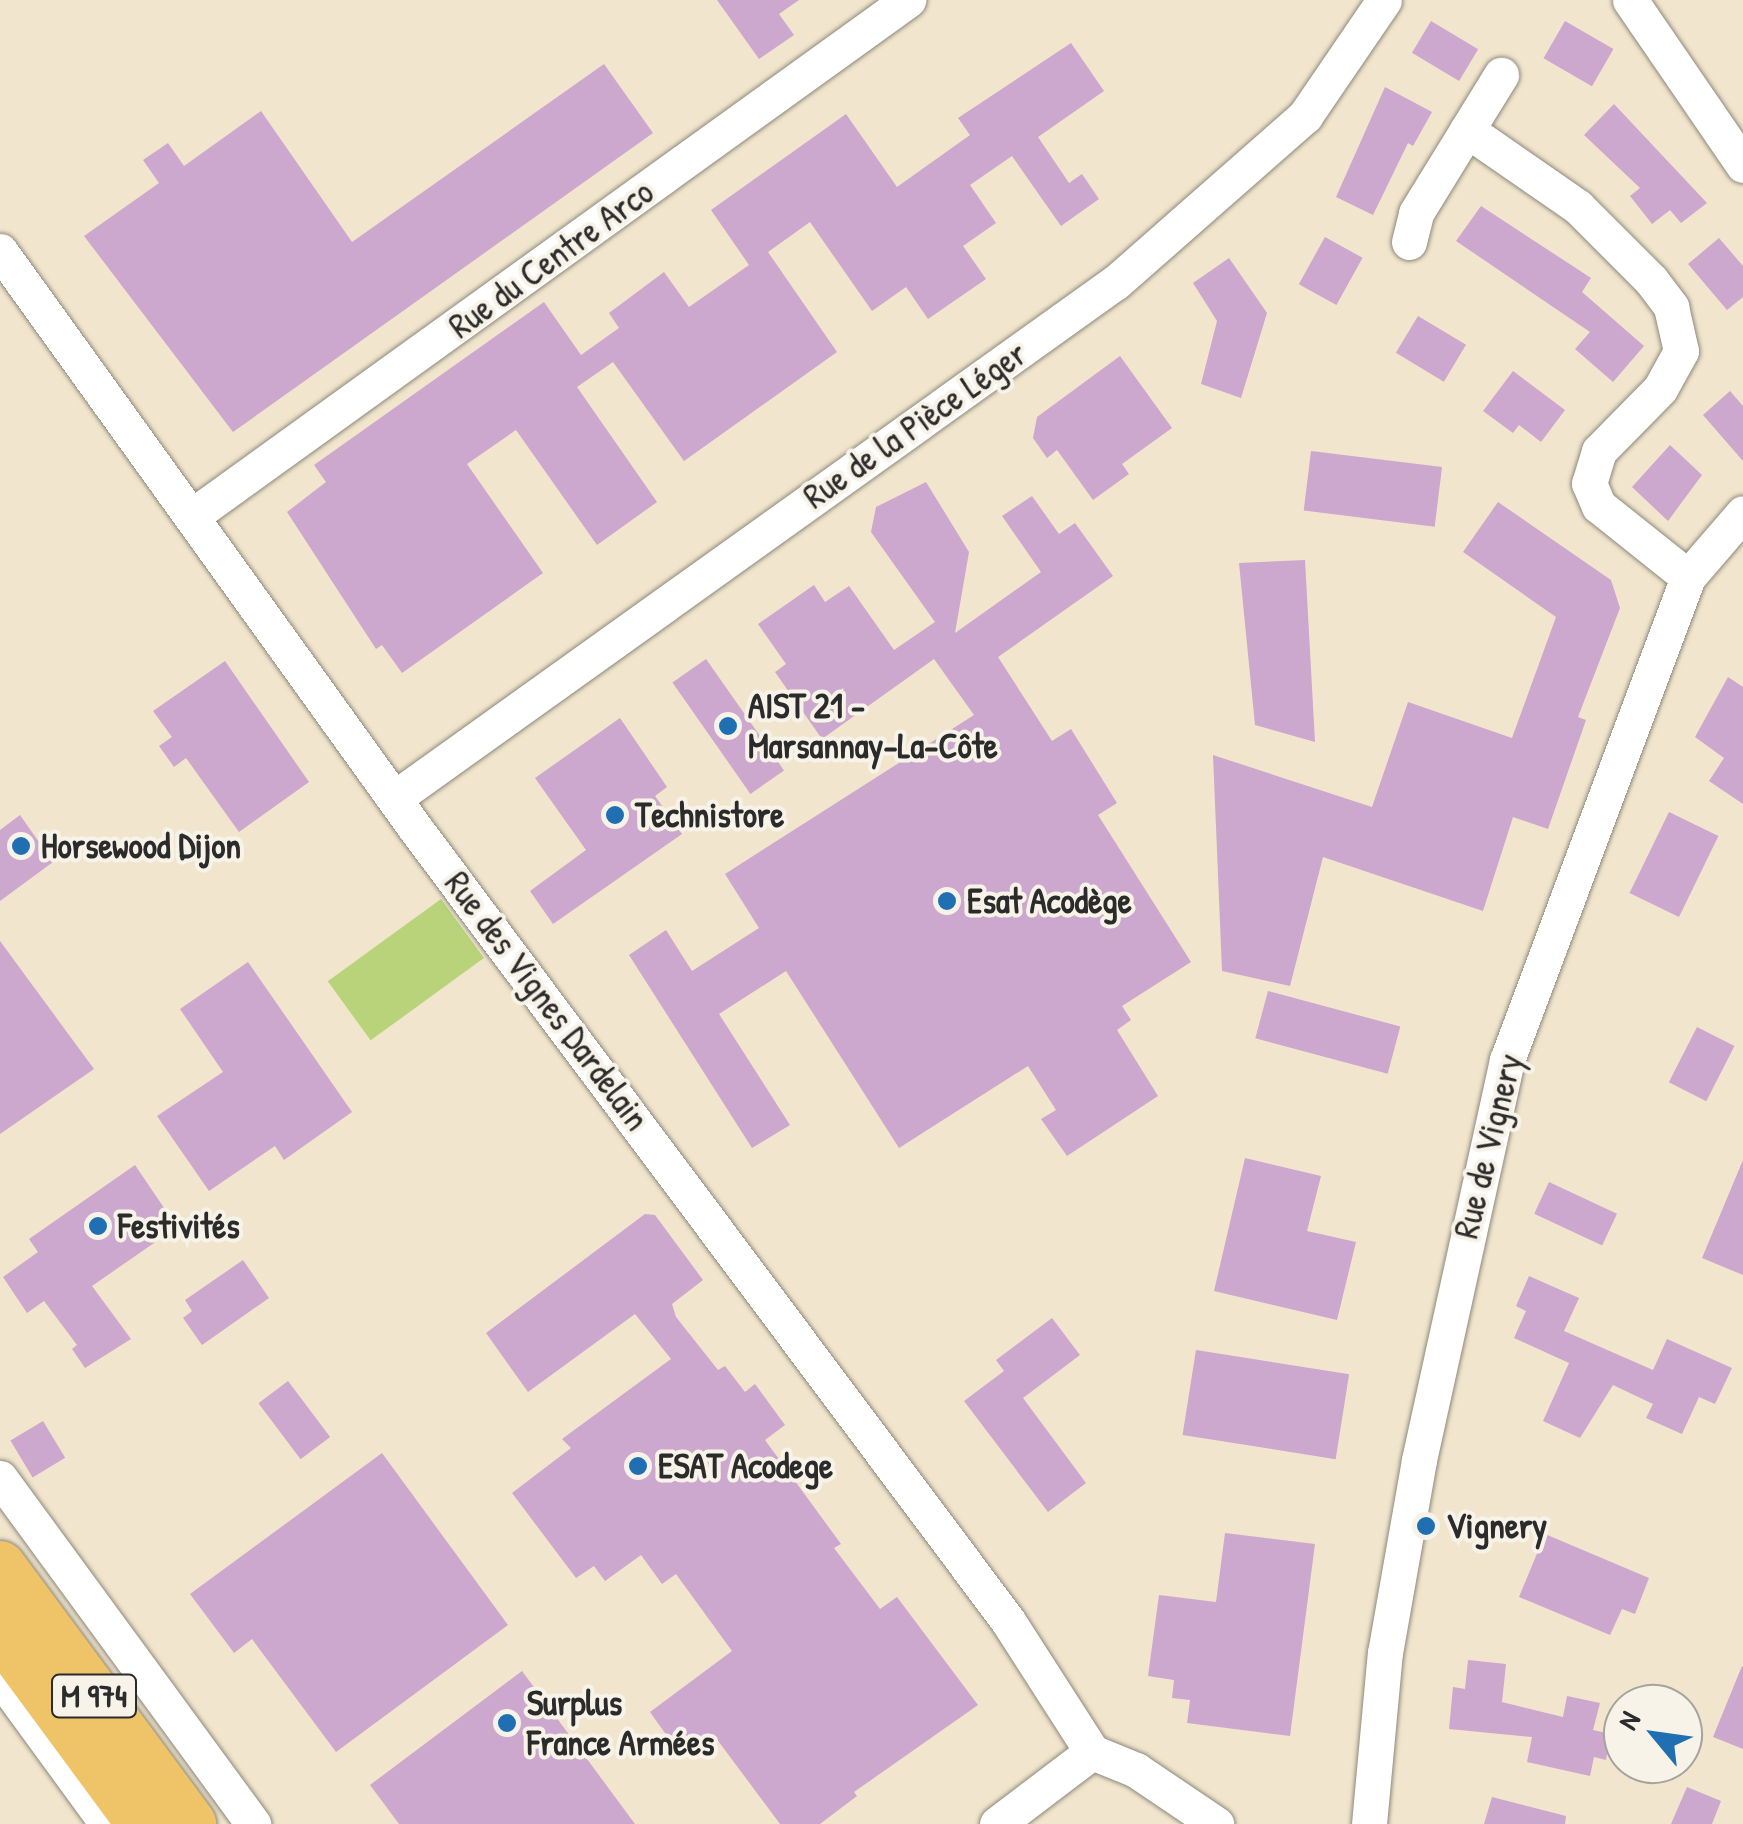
<!DOCTYPE html>
<meta charset="utf-8">
<style>
body{margin:0}
#map{position:relative;width:1743px;height:1824px;overflow:hidden;background:#f1e6cd;font-family:"Patrick Hand",sans-serif}
div>[style]{position:absolute}
.green>*{inset:0;background:#b8d379;transform-origin:0 0}
.building>*{inset:0;background:#cca7ce;transform-origin:0 0}
.roads{filter:drop-shadow(0 0 2px #8e887c) drop-shadow(0 0 2px #8e887c)}
.minor>*{height:35px;margin:-17.5px;padding:0 17.5px;transform-origin:17.5px;border-radius:17.5px;background:#fff}
.primary>*{height:52px;margin:-26px;padding:0 26px;transform-origin:26px;border-radius:26px;background:#efc469}
.dots>*{width:28px;height:28px;translate:-50% -50%;box-sizing:border-box;border:5px solid #f7f3e8;border-radius:50%}
span{translate:-50% -50%;white-space:nowrap;text-align:center;line-height:1.15;-webkit-text-stroke:8px #f7f3e8;paint-order:stroke}
.shield-label span{padding:2px 8px;background:#f7f3e8;border:2px solid;border-radius:8px;-webkit-text-stroke-width:0}
.shield-label{font-size:32px;color:#2b2b2b;font-weight:700}
.street-label{font-size:35px;color:#2b2b2b}
.poi-label{font-size:35px;color:#2b2b2b;font-weight:700}
.left{translate:0 -50%;text-align:left}
.north{position:absolute;left:1603px;top:1684px;width:100px;height:100px;box-sizing:border-box;background:#f7f3e8;border:2px solid #a5a39c;border-radius:50%;rotate:299deg;font-size:28px;font-weight:700;line-height:40px;text-align:center;color:#2b2b2b}
.north::after{content:'';display:block;margin:auto;width:35px;height:45px;background:#1f6fb2;clip-path:polygon(50% 0,100% 100%,50% 72%,0 100%)}
</style>
<div id="map">
<div class="green">
<div style="left:441px;top:899px;width:73px;height:140px;rotate:54deg"></div>
</div>
<div class="building">
<div style="clip-path:polygon(717px 0,799px 0,779px 14px,794px 35px,759px 59px)"></div>
<div style="left:1431px;top:21px;width:55px;height:37px;rotate:31deg"></div>
<div style="left:1565px;top:21px;width:56px;height:43px;rotate:30deg"></div>
<div style="clip-path:polygon(1071px 43px,1104px 91px,1038px 137px,1069px 183px,1082px 174px,1099px 199px,1061px 226px,1012px 156px,970px 185px,996px 223px,963px 246px,986px 279px,928px 319px,906px 287px,872px 311px,810px 222px,768px 252px,837px 352px,684px 461px,613px 362px,577px 387px,657px 502px,597px 545px,516px 430px,467px 464px,543px 573px,402px 673px,382px 645px,376px 649px,287px 512px,326px 482px,314px 465px,544px 302px,581px 355px,619px 328px,609px 313px,664px 272px,689px 307px,749px 265px,711px 210px,846px 114px,897px 187px,970px 135px,958px 118px)"></div>
<div style="clip-path:polygon(604px 64px,653px 133px,233px 432px,84px 236px,159px 183px,143px 160px,168px 143px,184px 166px,261px 111px,352px 242px)"></div>
<div style="clip-path:polygon(1385px 87px,1432px 112px,1413px 146px,1408px 143px,1373px 215px,1336px 197px)"></div>
<div style="clip-path:polygon(1614px 104px,1707px 203px,1681px 223px,1670px 210px,1652px 224px,1630px 196px,1640px 188px,1584px 135px)"></div>
<div style="clip-path:polygon(1481px 206px,1591px 278px,1582px 292px,1644px 346px,1613px 382px,1575px 349px,1590px 332px,1456px 241px)"></div>
<div style="left:1325px;top:237px;width:43px;height:54px;rotate:29deg"></div>
<div style="clip-path:polygon(1719px 238px,1743px 266px,1743px 297px,1727px 310px,1688px 264px)"></div>
<div style="clip-path:polygon(1229px 258px,1267px 313px,1241px 398px,1201px 384px,1217px 321px,1193px 283px)"></div>
<div style="left:1418px;top:316px;width:56px;height:43px;rotate:31deg"></div>
<div style="clip-path:polygon(1120px 356px,1172px 428px,1122px 464px,1129px 474px,1093px 500px,1057px 450px,1047px 458px,1033px 438px,1037px 417px)"></div>
<div style="clip-path:polygon(1513px 371px,1565px 410px,1541px 442px,1519px 425px,1513px 433px,1483px 411px)"></div>
<div style="clip-path:polygon(1730px 391px,1743px 406px,1743px 461px,1703px 415px)"></div>
<div style="clip-path:polygon(1670px 445px,1702px 475px,1668px 521px,1632px 487px)"></div>
<div style="left:1311px;top:451px;width:132px;height:60px;rotate:7deg"></div>
<div style="clip-path:polygon(926px 482px,969px 552px,955px 633px,1041px 572px,1002px 516px,1032px 496px,1059px 534px,1075px 523px,1113px 576px,998px 657px,1052px 741px,1071px 729px,1117px 803px,1098px 815px,1191px 962px,1122px 1006px,1131px 1020px,1117px 1030px,1158px 1096px,1067px 1156px,1041px 1119px,1056px 1110px,1028px 1066px,899px 1148px,786px 971px,719px 1014px,790px 1125px,752px 1148px,629px 955px,666px 930px,692px 971px,759px 928px,725px 874px,974px 715px,934px 659px,822px 739px,775px 672px,786px 664px,758px 624px,814px 585px,825px 602px,849px 586px,894px 650px,935px 622px,871px 532px,876px 507px)"></div>
<div style="clip-path:polygon(1498px 502px,1611px 580px,1620px 608px,1578px 717px,1586px 720px,1548px 829px,1513px 817px,1483px 911px,1323px 857px,1290px 986px,1222px 971px,1213px 755px,1372px 807px,1408px 702px,1512px 738px,1556px 617px,1463px 552px)"></div>
<div style="clip-path:polygon(1305px 560px,1315px 742px,1255px 725px,1239px 563px)"></div>
<div style="left:706px;top:659px;width:136px;height:41px;rotate:55deg"></div>
<div style="clip-path:polygon(225px 661px,309px 782px,239px 832px,186px 758px,174px 767px,159px 746px,172px 737px,153px 711px)"></div>
<div style="clip-path:polygon(1728px 677px,1743px 687px,1743px 804px,1709px 781px,1724px 758px,1695px 737px)"></div>
<div style="clip-path:polygon(620px 718px,667px 787px,655px 796px,682px 834px,553px 924px,530px 891px,586px 850px,535px 778px)"></div>
<div style="left:1669px;top:812px;width:55px;height:90px;rotate:26deg"></div>
<div style="clip-path:polygon(20px 815px,53px 862px,0 901px,0 830px)"></div>
<div style="clip-path:polygon(0 941px,94px 1069px,0 1134px)"></div>
<div style="clip-path:polygon(248px 962px,352px 1112px,284px 1160px,275px 1146px,209px 1191px,157px 1116px,223px 1072px,180px 1009px)"></div>
<div style="left:1268px;top:991px;width:137px;height:49px;rotate:15deg"></div>
<div style="left:1697px;top:1027px;width:42px;height:62px;rotate:27deg"></div>
<div style="clip-path:polygon(1245px 1158px,1321px 1176px,1307px 1231px,1356px 1242px,1337px 1320px,1214px 1291px)"></div>
<div style="clip-path:polygon(1743px 1160px,1743px 1275px,1702px 1258px)"></div>
<div style="clip-path:polygon(135px 1165px,177px 1227px,92px 1286px,131px 1339px,85px 1368px,72px 1349px,77px 1345px,44px 1301px,27px 1313px,3px 1277px,38px 1252px,29px 1239px)"></div>
<div style="left:1549px;top:1182px;width:75px;height:35px;rotate:25deg"></div>
<div style="clip-path:polygon(645px 1214px,655px 1215px,703px 1280px,672px 1304px,676px 1317px,718px 1370px,725px 1366px,745px 1392px,755px 1384px,785px 1425px,765px 1440px,841px 1544px,834px 1548px,880px 1609px,897px 1597px,978px 1705px,854px 1792px,857px 1796px,820px 1824px,780px 1824px,713px 1734px,682px 1757px,650px 1712px,732px 1651px,676px 1574px,662px 1584px,641px 1555px,605px 1581px,594px 1566px,576px 1578px,512px 1493px,571px 1448px,562px 1439px,671px 1359px,635px 1314px,528px 1392px,486px 1333px)"></div>
<div style="clip-path:polygon(243px 1260px,269px 1298px,202px 1345px,183px 1318px,192px 1311px,185px 1300px)"></div>
<div style="clip-path:polygon(1529px 1276px,1579px 1298px,1564px 1331px,1653px 1370px,1667px 1339px,1732px 1368px,1715px 1404px,1699px 1397px,1682px 1434px,1646px 1418px,1653px 1404px,1613px 1385px,1580px 1438px,1543px 1421px,1569px 1363px,1514px 1338px,1526px 1311px,1516px 1306px)"></div>
<div style="clip-path:polygon(1052px 1318px,1080px 1355px,1023px 1398px,1086px 1483px,1048px 1512px,964px 1401px,1004px 1371px,996px 1360px)"></div>
<div style="left:1196px;top:1350px;width:155px;height:86px;rotate:9deg"></div>
<div style="left:288px;top:1381px;width:70px;height:37px;rotate:53deg"></div>
<div style="left:43px;top:1421px;width:43px;height:38px;rotate:59deg"></div>
<div style="clip-path:polygon(382px 1453px,508px 1625px,336px 1752px,252px 1639px,234px 1653px,190px 1594px)"></div>
<div style="clip-path:polygon(1225px 1533px,1315px 1544px,1290px 1736px,1187px 1723px,1190px 1700px,1172px 1698px,1174px 1680px,1148px 1676px,1159px 1595px,1216px 1602px)"></div>
<div style="clip-path:polygon(1545px 1534px,1649px 1578px,1635px 1614px,1622px 1609px,1610px 1635px,1519px 1597px)"></div>
<div style="clip-path:polygon(1468px 1660px,1506px 1664px,1502px 1702px,1563px 1717px,1567px 1696px,1600px 1703px,1593px 1730px,1611px 1734px,1606px 1760px,1594px 1757px,1590px 1776px,1527px 1762px,1532px 1737px,1449px 1729px,1453px 1687px,1465px 1689px)"></div>
<div style="clip-path:polygon(1742px 1666px,1743px 1667px,1743px 1749px,1713px 1737px)"></div>
<div style="clip-path:polygon(522px 1671px,635px 1824px,399px 1824px,370px 1785px)"></div>
<div style="clip-path:polygon(1687px 1787px,1721px 1801px,1712px 1824px,1671px 1824px)"></div>
<div style="clip-path:polygon(1492px 1797px,1566px 1816px,1565px 1824px,1484px 1824px)"></div>
</div>
<div class="roads">
<div class="minor">
<div style="left:1630px;top:0;width:200px;rotate:55.6deg"></div>
<div style="left:1467px;top:130px;width:65px;rotate:-58.3deg"></div>
<div style="left:1409px;top:242px;width:30px;rotate:-76deg"></div>
<div style="left:1416px;top:213px;width:97px;rotate:-58.4deg"></div>
<div style="left:1467px;top:130px;width:135px;rotate:34.7deg"></div>
<div style="left:1578px;top:207px;width:103px;rotate:45deg"></div>
<div style="left:1651px;top:280px;width:34px;rotate:53deg"></div>
<div style="left:1671px;top:307px;width:45px;rotate:77.2deg"></div>
<div style="left:1681px;top:351px;width:43px;rotate:118.9deg"></div>
<div style="left:1660px;top:389px;width:87px;rotate:134.5deg"></div>
<div style="left:1599px;top:451px;width:34px;rotate:107deg"></div>
<div style="left:1589px;top:483px;width:25px;rotate:67deg"></div>
<div style="left:1599px;top:506px;width:114px;rotate:38.6deg"></div>
<div style="left:0;top:251px;width:711px;rotate:54.27deg"></div>
<div style="left:415px;top:828px;width:990px;rotate:53.21deg"></div>
<div style="left:1008px;top:1621px;width:156px;rotate:57.3deg"></div>
<div style="left:192px;top:516px;width:883px;rotate:-35.78deg"></div>
<div style="left:396px;top:797px;width:885px;rotate:-35.58deg"></div>
<div style="left:1116px;top:282px;width:252px;rotate:-41.3deg"></div>
<div style="left:1305px;top:116px;width:140px;rotate:-55.7deg"></div>
<div style="left:0;top:1478px;width:429px;rotate:53.8deg"></div>
<div style="left:0;top:1677px;width:182px;rotate:53.9deg"></div>
<div style="left:1092px;top:1752px;width:48px;rotate:22.2deg"></div>
<div style="left:1136px;top:1770px;width:97px;rotate:34deg"></div>
<div style="left:997px;top:1824px;width:119px;rotate:-37.2deg"></div>
<div style="left:1369px;top:1824px;width:172px;rotate:-84.7deg"></div>
<div style="left:1385px;top:1653px;width:196px;rotate:-80deg"></div>
<div style="left:1419px;top:1460px;width:410px;rotate:-77.6deg"></div>
<div style="left:1507px;top:1060px;width:516px;rotate:-69.46deg"></div>
<div style="left:1688px;top:577px;width:84px;rotate:-49.3deg"></div>
</div>
<div class="primary">
<div style="left:0;top:1567px;width:320px;rotate:53.5deg"></div>
<div style="left:0;top:1630px;width:241px;rotate:53.6deg"></div>
</div>
</div>
<div class="dots">
<div style="left:728px;top:726px;background:#1f6fb2"></div>
<div style="left:615px;top:815px;background:#1f6fb2"></div>
<div style="left:21px;top:846px;background:#1f6fb2"></div>
<div style="left:947px;top:901px;background:#1f6fb2"></div>
<div style="left:98px;top:1226px;background:#1f6fb2"></div>
<div style="left:638px;top:1466px;background:#1f6fb2"></div>
<div style="left:1426px;top:1526px;background:#1f6fb2"></div>
<div style="left:507px;top:1723px;background:#1f6fb2"></div>
</div>
<div class="shield-label">
<span style="left:94px;top:1696px">M 974</span>
</div>
<div class="street-label">
<span style="left:551px;top:259px;rotate:-36deg">Rue du Centre Arco</span>
<span style="left:915px;top:425px;rotate:-35deg">Rue de la Pièce Léger</span>
<span style="left:547px;top:1001px;rotate:53deg">Rue des Vignes Dardelain</span>
<span style="left:1488px;top:1146px;rotate:-76deg">Rue de Vignery</span>
</div>
<div class="poi-label">
<span class="left" style="left:748px;top:726px">AIST 21 -<br>Marsannay-La-Côte</span>
<span class="left" style="left:635px;top:815px">Technistore</span>
<span class="left" style="left:41px;top:846px">Horsewood Dijon</span>
<span class="left" style="left:967px;top:901px">Esat Acodège</span>
<span class="left" style="left:118px;top:1226px">Festivités</span>
<span class="left" style="left:658px;top:1466px">ESAT Acodege</span>
<span class="left" style="left:1446px;top:1526px">Vignery</span>
<span class="left" style="left:527px;top:1723px">Surplus<br>France Armées</span>
</div>
<div class="north">N</div>
</div>
